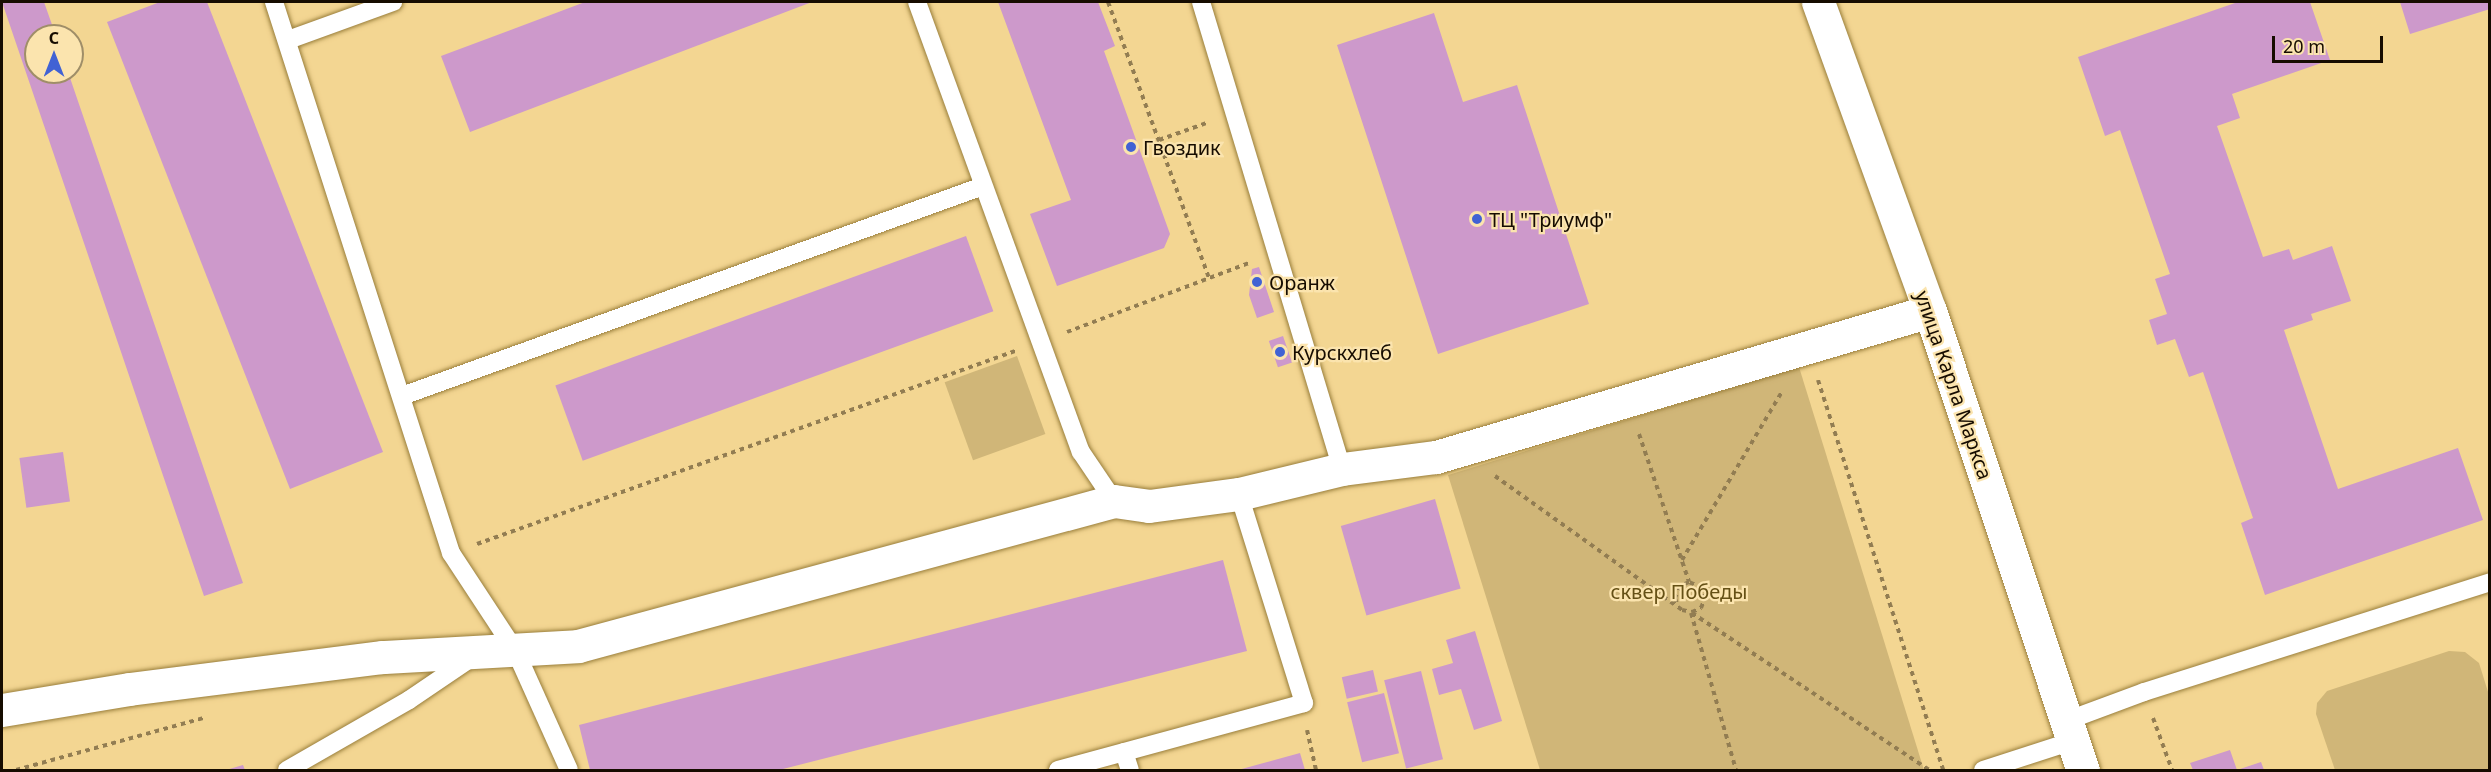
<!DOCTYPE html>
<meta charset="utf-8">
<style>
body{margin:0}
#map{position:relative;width:2491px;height:772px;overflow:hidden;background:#f3d692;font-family:"Noto Sans",sans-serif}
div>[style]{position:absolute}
.green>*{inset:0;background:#d0b678;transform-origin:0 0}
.building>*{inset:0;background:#cd99cb;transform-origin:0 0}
.path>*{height:4px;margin-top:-2px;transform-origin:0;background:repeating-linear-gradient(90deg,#927d52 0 4.5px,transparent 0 9px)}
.roads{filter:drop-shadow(0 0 2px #997e3b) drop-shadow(0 0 2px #997e3b)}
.lane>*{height:18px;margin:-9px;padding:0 9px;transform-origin:9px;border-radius:9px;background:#fff}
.street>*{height:33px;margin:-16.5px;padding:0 16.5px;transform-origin:16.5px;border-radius:16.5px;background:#fff}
.primary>*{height:33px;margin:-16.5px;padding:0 16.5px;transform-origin:16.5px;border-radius:16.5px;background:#fff}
.dots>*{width:16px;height:16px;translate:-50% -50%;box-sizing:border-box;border:3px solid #fbe4ae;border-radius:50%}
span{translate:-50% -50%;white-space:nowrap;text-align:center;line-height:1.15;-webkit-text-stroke:4.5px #fbe4ae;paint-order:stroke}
.poi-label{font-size:20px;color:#160c00}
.left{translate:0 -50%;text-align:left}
.street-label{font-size:20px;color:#160c00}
.park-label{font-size:20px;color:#655015}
.frame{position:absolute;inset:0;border:3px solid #160c00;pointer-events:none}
.north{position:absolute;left:24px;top:24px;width:60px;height:60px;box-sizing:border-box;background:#fbe4ae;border:2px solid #9f8e68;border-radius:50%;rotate:0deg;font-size:16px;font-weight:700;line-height:24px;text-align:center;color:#160c00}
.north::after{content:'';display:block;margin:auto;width:21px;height:27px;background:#4162d4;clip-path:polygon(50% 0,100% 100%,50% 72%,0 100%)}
.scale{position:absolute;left:2272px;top:36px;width:111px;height:27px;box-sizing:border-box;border:3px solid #160c00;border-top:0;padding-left:8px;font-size:18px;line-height:21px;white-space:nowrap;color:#160c00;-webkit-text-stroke:4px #fbe4ae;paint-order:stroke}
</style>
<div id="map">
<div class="green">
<div style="left:1017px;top:356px;width:83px;height:77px;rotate:70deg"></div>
<div style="clip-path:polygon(1799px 367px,1924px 770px,1540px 770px,1448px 475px)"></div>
<div style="clip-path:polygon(2449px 651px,2465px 652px,2479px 663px,2489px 695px,2489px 770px,2335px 770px,2316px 714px,2317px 703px,2327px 691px)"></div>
</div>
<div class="building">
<div style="clip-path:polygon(2px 2px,44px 2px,56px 36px,36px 36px,36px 72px,68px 72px,243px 583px,204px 596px)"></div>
<div style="clip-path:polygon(160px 2px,207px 2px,383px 452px,290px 489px,107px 22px)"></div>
<div style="clip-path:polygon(585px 2px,812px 2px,470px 132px,441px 56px)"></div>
<div style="clip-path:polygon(998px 2px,1098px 2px,1115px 46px,1104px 51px,1170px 234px,1164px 248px,1057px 286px,1030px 214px,1071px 200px)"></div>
<div style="clip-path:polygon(2238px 2px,2310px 2px,2330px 60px,2232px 94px,2240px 118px,2217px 126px,2263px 257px,2289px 249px,2293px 260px,2332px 246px,2351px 301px,2311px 314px,2313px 320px,2284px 330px,2338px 489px,2458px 448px,2483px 520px,2265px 595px,2241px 523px,2253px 518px,2203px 372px,2189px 377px,2175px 339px,2157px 345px,2149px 320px,2167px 314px,2155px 279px,2170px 274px,2120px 130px,2105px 136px,2078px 57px)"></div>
<div style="clip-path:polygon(2400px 2px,2490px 2px,2490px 9px,2410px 34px)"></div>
<div style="clip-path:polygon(1434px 13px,1463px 102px,1517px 85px,1589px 304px,1438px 354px,1337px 45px)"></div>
<div style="left:966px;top:236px;width:80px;height:437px;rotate:70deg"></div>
<div style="clip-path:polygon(1259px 267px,1274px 312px,1257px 318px,1249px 295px,1252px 269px)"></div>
<div style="left:1283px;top:336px;width:28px;height:15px;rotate:71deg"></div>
<div style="left:63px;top:452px;width:50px;height:44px;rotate:82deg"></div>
<div style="left:1435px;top:499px;width:93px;height:98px;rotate:74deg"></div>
<div style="clip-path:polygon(1223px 560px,1247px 651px,779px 770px,590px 770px,579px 725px)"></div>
<div style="clip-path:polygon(1475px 631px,1502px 721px,1474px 730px,1461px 689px,1439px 695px,1432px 669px,1453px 663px,1446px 640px)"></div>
<div style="left:1373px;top:670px;width:22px;height:32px;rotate:77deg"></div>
<div style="left:1421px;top:671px;width:91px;height:38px;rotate:76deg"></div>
<div style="left:1384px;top:693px;width:62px;height:38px;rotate:76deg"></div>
<div style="clip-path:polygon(2230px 750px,2237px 770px,2261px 762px,2264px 770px,2193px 770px,2190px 763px)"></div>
<div style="clip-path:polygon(1300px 753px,1305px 770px,1238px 770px)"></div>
<div style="clip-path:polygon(243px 765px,245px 770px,226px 770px)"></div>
</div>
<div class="path">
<div style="left:1108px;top:2px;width:294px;rotate:69.9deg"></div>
<div style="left:1159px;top:140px;width:53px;rotate:-19.8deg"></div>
<div style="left:1067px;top:332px;width:197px;rotate:-20.8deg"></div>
<div style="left:1818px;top:380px;width:410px;rotate:72.2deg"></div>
<div style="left:1639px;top:434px;width:156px;rotate:71.3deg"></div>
<div style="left:1495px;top:476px;width:230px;rotate:35.6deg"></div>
<div style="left:1682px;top:610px;width:10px;rotate:11deg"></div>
<div style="left:1692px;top:612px;width:10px;rotate:-24deg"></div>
<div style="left:1701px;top:608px;width:11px;rotate:-68deg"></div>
<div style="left:1705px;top:598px;width:10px;rotate:-107deg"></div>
<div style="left:1702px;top:588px;width:14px;rotate:-155deg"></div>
<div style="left:1689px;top:582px;width:10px;rotate:156deg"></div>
<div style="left:1680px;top:586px;width:13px;rotate:113deg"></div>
<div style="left:1675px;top:598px;width:9px;rotate:72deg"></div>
<div style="left:477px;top:544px;width:572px;rotate:-19.73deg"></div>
<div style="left:1682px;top:560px;width:194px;rotate:-59.3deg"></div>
<div style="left:1691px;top:613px;width:163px;rotate:74deg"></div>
<div style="left:1692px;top:613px;width:284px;rotate:33.5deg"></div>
<div style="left:2153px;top:718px;width:55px;rotate:69.9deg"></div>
<div style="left:1307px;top:730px;width:41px;rotate:77.3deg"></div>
<div style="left:16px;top:770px;width:195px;rotate:-15.5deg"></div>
</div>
<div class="roads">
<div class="lane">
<div style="left:274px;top:2px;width:579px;rotate:72.19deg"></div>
<div style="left:451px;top:553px;width:118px;rotate:56.7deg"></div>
<div style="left:516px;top:652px;width:129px;rotate:65.8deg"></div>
<div style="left:917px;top:2px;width:479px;rotate:70deg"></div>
<div style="left:1081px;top:452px;width:59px;rotate:56deg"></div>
<div style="left:1201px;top:2px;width:488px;rotate:73.2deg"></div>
<div style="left:288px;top:40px;width:112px;rotate:-19.9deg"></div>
<div style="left:402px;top:396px;width:618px;rotate:-19.87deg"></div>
<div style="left:2066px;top:721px;width:83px;rotate:-20.4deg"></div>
<div style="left:2144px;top:692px;width:363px;rotate:-17.6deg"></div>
<div style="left:1124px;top:752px;width:19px;rotate:72deg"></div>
<div style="left:287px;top:770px;width:141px;rotate:-29.8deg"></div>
<div style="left:409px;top:700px;width:78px;rotate:-34.1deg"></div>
<div style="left:1058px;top:770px;width:255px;rotate:-15.2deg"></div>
<div style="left:1304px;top:703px;width:219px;rotate:-107.3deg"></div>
<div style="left:1983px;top:770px;width:95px;rotate:-17.9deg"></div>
</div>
<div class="street">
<div style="left:2px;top:710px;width:129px;rotate:-9.4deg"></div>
<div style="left:129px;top:689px;width:256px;rotate:-7.2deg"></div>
<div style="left:383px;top:657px;width:195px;rotate:-3.2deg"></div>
<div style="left:578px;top:646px;width:555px;rotate:-15.14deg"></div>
<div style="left:1114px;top:501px;width:35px;rotate:8deg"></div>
<div style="left:1149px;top:506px;width:91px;rotate:-7.6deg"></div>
<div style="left:1239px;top:494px;width:106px;rotate:-13.6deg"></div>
<div style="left:1342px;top:469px;width:95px;rotate:-7.3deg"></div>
<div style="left:1436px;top:457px;width:515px;rotate:-16.46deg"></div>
</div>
<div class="primary">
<div style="left:1818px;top:2px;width:329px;rotate:70.1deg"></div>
<div style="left:1930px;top:311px;width:484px;rotate:71.6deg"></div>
</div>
</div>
<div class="dots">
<div style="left:1131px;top:147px;background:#4162d4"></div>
<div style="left:1477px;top:219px;background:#4162d4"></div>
<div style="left:1257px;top:282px;background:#4162d4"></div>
<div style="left:1280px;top:352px;background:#4162d4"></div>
</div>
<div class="poi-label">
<span class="left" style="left:1143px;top:147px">Гвоздик</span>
<span class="left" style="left:1489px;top:219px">ТЦ "Триумф"</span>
<span class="left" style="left:1269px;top:282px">Оранж</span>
<span class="left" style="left:1292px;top:352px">Курскхлеб</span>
</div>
<div class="street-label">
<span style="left:1954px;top:385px;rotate:71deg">улица Карла Маркса</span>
</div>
<div class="park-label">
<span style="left:1679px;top:591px">сквер Победы</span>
</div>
<div class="frame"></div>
<div class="north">С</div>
<div class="scale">20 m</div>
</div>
